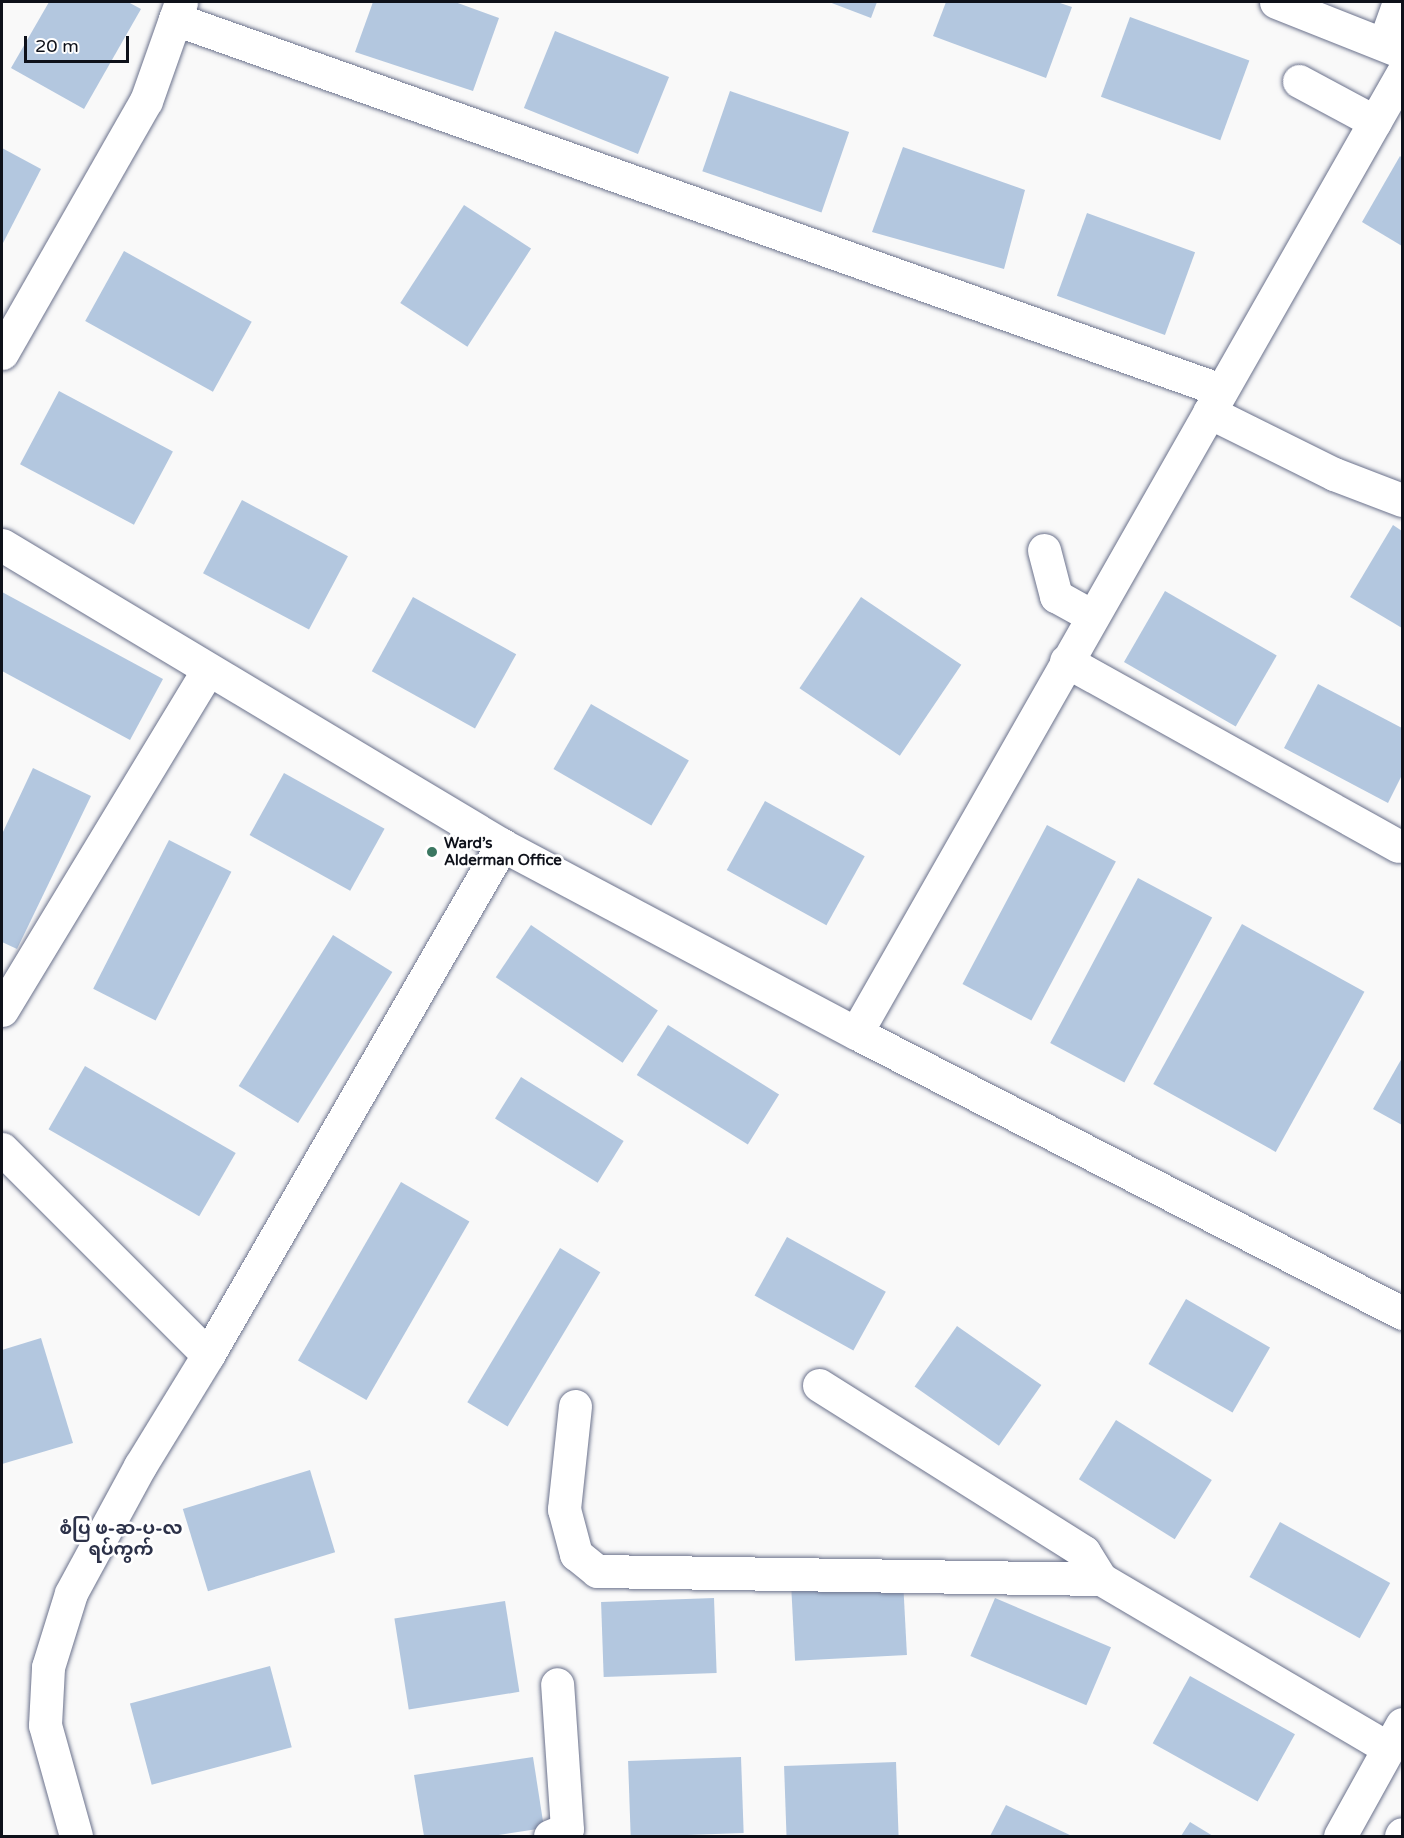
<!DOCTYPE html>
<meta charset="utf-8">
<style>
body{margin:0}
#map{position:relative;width:1404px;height:1838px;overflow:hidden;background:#f9f9f9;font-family:"Varela Round","Noto Sans Myanmar",sans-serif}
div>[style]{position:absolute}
.building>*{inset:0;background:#b3c7df;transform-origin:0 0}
.roads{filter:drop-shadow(0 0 2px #6b728c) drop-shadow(0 0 2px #6b728c)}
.minor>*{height:33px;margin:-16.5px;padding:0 16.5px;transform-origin:16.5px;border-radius:16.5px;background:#fff}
.major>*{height:33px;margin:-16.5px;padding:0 16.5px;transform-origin:16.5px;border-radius:16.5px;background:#fff}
.dots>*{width:16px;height:16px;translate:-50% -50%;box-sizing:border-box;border:3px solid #fff;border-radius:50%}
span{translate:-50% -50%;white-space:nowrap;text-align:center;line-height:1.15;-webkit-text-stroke:5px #fff;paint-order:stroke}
.poi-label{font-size:15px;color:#0e111a;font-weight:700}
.left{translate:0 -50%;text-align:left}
.quarter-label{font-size:18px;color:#2d3249;font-weight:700}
.frame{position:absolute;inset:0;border:3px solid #0e111a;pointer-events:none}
.scale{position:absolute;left:24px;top:36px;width:105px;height:27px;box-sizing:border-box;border:3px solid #0e111a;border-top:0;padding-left:8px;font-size:18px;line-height:21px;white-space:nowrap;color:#0e111a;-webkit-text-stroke:4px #fff;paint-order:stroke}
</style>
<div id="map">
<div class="building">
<div style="clip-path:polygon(49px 2px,128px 2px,141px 9px,84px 109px,11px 68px)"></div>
<div style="clip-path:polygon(373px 2px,455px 2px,499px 18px,473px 91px,355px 52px)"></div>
<div style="clip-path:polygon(829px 2px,877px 2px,871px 18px)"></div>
<div style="clip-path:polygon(946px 2px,1057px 2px,1072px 7px,1046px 78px,933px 36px)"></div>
<div style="left:1130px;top:17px;width:127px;height:85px;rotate:20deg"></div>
<div style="left:555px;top:31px;width:123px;height:83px;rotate:22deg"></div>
<div style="left:730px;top:91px;width:126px;height:85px;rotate:19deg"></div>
<div style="clip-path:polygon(903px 147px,1025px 190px,1004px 269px,872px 232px)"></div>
<div style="clip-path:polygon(2px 148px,41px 169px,2px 245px)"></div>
<div style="clip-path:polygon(1400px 156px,1402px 158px,1402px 246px,1362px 222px)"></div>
<div style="left:464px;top:205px;width:80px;height:117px;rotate:33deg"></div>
<div style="left:1087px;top:213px;width:115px;height:88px;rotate:20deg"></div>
<div style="left:124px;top:251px;width:146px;height:80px;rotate:29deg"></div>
<div style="left:59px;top:391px;width:129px;height:83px;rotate:28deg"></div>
<div style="left:242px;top:500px;width:120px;height:83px;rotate:28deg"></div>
<div style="clip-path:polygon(1393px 525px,1402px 531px,1402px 628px,1350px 597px)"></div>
<div style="left:1165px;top:591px;width:129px;height:82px;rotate:30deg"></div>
<div style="clip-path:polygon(2px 592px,163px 679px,130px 740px,2px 671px)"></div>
<div style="left:413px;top:597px;width:118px;height:85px;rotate:29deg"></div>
<div style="left:861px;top:597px;width:121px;height:110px;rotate:34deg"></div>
<div style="clip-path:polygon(1318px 684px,1402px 728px,1402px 775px,1388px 803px,1284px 748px)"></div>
<div style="left:591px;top:704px;width:113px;height:75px;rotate:30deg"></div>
<div style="clip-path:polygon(33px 768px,91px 796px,17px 949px,2px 942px,2px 834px)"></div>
<div style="left:284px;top:773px;width:115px;height:71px;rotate:29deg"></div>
<div style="left:765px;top:801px;width:114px;height:79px;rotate:29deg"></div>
<div style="left:1047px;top:825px;width:78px;height:180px;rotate:28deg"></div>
<div style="left:169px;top:840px;width:70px;height:167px;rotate:27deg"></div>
<div style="left:1138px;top:878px;width:84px;height:187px;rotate:28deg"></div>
<div style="left:1242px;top:924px;width:140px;height:183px;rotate:29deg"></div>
<div style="left:531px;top:925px;width:153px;height:63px;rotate:34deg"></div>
<div style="left:333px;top:935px;width:70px;height:178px;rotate:32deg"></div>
<div style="left:668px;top:1025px;width:131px;height:59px;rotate:32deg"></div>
<div style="clip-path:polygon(1402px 1058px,1402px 1125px,1373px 1109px)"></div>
<div style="left:85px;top:1066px;width:174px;height:73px;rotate:30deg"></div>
<div style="left:521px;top:1077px;width:121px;height:49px;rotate:32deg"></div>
<div style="left:401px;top:1182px;width:79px;height:206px;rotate:30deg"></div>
<div style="left:787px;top:1237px;width:113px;height:67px;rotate:29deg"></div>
<div style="left:560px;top:1248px;width:47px;height:180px;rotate:31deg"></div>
<div style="left:1186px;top:1299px;width:97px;height:75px;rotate:30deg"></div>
<div style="left:957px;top:1326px;width:103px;height:74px;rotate:35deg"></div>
<div style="clip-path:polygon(41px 1338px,73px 1443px,2px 1464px,2px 1350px)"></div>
<div style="left:1116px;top:1420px;width:113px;height:70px;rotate:32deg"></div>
<div style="left:310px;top:1470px;width:86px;height:133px;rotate:73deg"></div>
<div style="left:1280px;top:1522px;width:126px;height:63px;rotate:29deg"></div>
<div style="left:903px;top:1580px;width:75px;height:112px;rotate:87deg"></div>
<div style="left:714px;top:1598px;width:75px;height:113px;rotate:88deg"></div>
<div style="left:995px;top:1598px;width:126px;height:63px;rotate:23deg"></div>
<div style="left:505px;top:1601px;width:92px;height:112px;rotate:81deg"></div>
<div style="left:270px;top:1666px;width:84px;height:145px;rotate:75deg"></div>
<div style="left:1190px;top:1676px;width:120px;height:77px;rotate:29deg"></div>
<div style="clip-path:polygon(533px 1757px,544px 1828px,492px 1836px,424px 1836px,414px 1775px)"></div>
<div style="left:741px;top:1757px;width:76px;height:113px;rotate:88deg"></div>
<div style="left:896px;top:1762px;width:74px;height:112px;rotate:88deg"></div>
<div style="clip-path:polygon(1006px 1805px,1072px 1836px,990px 1836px)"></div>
<div style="clip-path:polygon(1190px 1822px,1213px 1836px,1181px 1836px)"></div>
</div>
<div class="roads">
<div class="minor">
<div style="left:175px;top:19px;width:1110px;rotate:19.53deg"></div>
<div style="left:1299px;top:81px;width:86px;rotate:28.3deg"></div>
<div style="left:2px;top:353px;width:290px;rotate:-60.3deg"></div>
<div style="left:146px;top:101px;width:105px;rotate:-70.5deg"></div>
<div style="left:1209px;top:412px;width:140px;rotate:26.4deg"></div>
<div style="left:1334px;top:474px;width:73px;rotate:20.9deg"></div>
<div style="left:2px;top:545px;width:583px;rotate:30.96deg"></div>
<div style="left:502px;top:845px;width:401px;rotate:28deg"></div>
<div style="left:856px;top:1033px;width:614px;rotate:27.15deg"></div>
<div style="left:1044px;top:550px;width:48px;rotate:75.4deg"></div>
<div style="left:1056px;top:596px;width:41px;rotate:29.1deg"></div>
<div style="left:1066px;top:661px;width:380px;rotate:29.1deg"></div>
<div style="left:2px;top:1010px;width:396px;rotate:-58.8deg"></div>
<div style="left:856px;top:1033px;width:1104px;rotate:-60.35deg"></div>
<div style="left:2px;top:1149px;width:291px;rotate:45deg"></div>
<div style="left:819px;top:1385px;width:313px;rotate:32.2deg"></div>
<div style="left:1084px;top:1552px;width:32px;rotate:58deg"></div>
<div style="left:575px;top:1406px;width:104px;rotate:96.1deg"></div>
<div style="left:564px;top:1509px;width:47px;rotate:75.1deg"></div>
<div style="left:576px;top:1554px;width:27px;rotate:39deg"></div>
<div style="left:597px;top:1571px;width:504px;rotate:0.91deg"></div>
<div style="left:1101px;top:1579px;width:333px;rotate:30.5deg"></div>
<div style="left:76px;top:1836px;width:115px;rotate:-105.6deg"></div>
<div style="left:45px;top:1725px;width:58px;rotate:-87deg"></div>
<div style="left:48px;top:1667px;width:77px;rotate:-72.7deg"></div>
<div style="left:71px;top:1593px;width:145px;rotate:-61.5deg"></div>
<div style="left:140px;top:1466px;width:130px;rotate:-58.5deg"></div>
<div style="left:208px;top:1355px;width:589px;rotate:-60.04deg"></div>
<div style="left:550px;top:1836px;width:18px;rotate:-22deg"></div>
<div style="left:567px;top:1829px;width:145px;rotate:-93.9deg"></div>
</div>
<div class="major">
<div style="left:1276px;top:2px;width:136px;rotate:21.6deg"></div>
<div style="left:1384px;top:44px;width:45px;rotate:-70.3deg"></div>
<div style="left:1399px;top:2px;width:3px;rotate:18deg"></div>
<div style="left:1340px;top:1836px;width:128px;rotate:-61deg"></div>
<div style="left:1401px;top:1836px;width:2px;rotate:-63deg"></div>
</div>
</div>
<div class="dots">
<div style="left:432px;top:852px;background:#3b7761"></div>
</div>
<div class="poi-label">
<span class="left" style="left:444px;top:852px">Ward’s<br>Alderman Office</span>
</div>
<div class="quarter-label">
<span style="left:121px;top:1539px">စံပြ ဖ-ဆ-ပ-လ<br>ရပ်ကွက်</span>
</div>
<div class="frame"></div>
<div class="scale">20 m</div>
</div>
